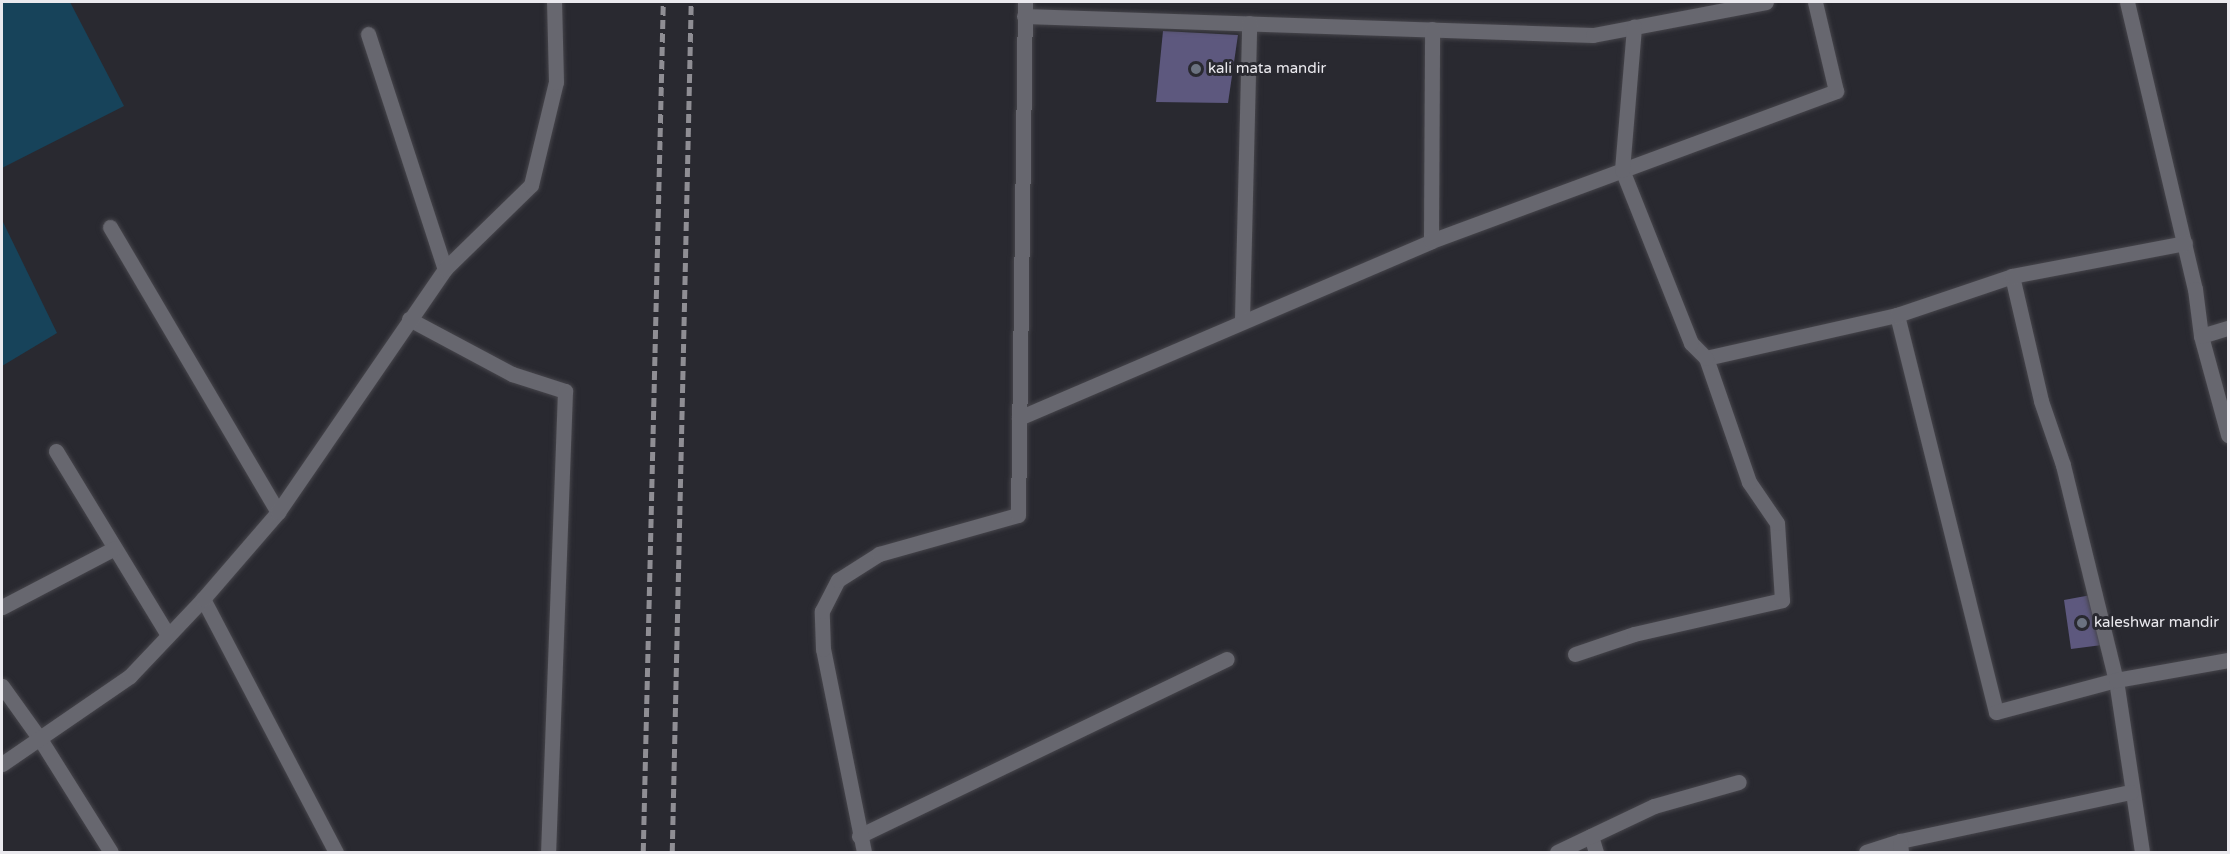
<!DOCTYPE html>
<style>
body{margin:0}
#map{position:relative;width:2230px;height:854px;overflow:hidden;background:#292930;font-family:"Varela Round",sans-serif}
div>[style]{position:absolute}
.water>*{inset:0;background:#17435a}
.building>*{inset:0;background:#5d587e}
.roads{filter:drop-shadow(0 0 2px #46454b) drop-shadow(0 0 2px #46454b)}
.street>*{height:15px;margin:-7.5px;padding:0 7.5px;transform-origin:7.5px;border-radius:7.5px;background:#67676f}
.secondary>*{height:15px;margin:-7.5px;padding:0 7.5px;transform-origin:7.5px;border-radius:7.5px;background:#67676f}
.rail>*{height:4.5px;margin-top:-2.25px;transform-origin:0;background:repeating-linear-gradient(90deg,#8f8e94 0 9px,transparent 0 13.5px)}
.dots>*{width:16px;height:16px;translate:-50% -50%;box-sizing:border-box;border:3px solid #292930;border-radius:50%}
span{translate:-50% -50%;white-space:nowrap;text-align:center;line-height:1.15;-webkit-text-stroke:6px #292930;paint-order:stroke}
.poi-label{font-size:15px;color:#eae9ee}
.left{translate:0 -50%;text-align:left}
.frame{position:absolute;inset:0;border:3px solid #eae9ee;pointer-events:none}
</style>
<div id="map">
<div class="water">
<div style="clip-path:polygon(2px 2px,70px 2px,124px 106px,2px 168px)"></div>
<div style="clip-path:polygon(2px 220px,57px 333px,2px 366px)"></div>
</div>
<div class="building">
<div style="clip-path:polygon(1163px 31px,1238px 35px,1228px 103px,1156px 102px)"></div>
<div style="clip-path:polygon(2091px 595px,2102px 645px,2071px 649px,2064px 600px)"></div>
</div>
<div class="roads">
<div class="street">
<div style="left:2127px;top:2px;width:295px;rotate:76.7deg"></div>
<div style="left:2195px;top:289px;width:47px;rotate:82.7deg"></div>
<div style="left:2201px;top:336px;width:103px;rotate:74.7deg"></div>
<div style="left:1024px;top:16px;width:569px;rotate:1.91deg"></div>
<div style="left:1593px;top:35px;width:176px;rotate:-10.8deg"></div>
<div style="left:368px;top:34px;width:247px;rotate:71.9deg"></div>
<div style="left:110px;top:227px;width:331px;rotate:59.5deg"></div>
<div style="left:1431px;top:241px;width:212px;rotate:-89.7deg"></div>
<div style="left:2012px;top:276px;width:128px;rotate:76.9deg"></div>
<div style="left:2041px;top:401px;width:68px;rotate:71deg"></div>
<div style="left:2063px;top:465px;width:221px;rotate:76.2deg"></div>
<div style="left:2116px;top:680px;width:174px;rotate:81.4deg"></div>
<div style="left:1897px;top:315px;width:409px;rotate:76deg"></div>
<div style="left:1996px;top:712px;width:124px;rotate:-14.9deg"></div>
<div style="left:2116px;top:680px;width:114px;rotate:-10.1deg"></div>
<div style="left:409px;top:319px;width:117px;rotate:28.1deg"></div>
<div style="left:512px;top:374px;width:56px;rotate:17.8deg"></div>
<div style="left:565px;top:391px;width:461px;rotate:92.1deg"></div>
<div style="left:1242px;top:319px;width:296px;rotate:-88.6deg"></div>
<div style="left:2201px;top:336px;width:28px;rotate:-17deg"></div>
<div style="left:1706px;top:358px;width:196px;rotate:-12.7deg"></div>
<div style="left:1897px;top:315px;width:121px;rotate:-18.7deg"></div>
<div style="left:2012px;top:276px;width:176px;rotate:-10.8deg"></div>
<div style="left:1019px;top:418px;width:448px;rotate:-23.2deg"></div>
<div style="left:1431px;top:241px;width:432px;rotate:-20.3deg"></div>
<div style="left:1836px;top:91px;width:91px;rotate:-103.3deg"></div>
<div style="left:56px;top:451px;width:215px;rotate:58.7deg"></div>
<div style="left:203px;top:599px;width:286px;rotate:62.3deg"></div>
<div style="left:2px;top:607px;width:127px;rotate:-27.6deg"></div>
<div style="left:1575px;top:654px;width:62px;rotate:-18.7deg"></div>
<div style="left:1634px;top:634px;width:152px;rotate:-12.9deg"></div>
<div style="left:1782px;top:600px;width:77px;rotate:-93.7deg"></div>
<div style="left:1777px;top:523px;width:50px;rotate:-124.3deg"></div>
<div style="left:1749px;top:482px;width:131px;rotate:-109.1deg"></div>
<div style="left:1706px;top:358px;width:21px;rotate:-135deg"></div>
<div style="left:1691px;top:343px;width:186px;rotate:-111.7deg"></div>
<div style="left:1622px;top:170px;width:144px;rotate:-85.2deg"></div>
<div style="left:2px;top:686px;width:65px;rotate:54.4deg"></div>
<div style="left:40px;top:739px;width:133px;rotate:57.9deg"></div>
<div style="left:859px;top:836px;width:408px;rotate:-25.7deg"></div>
<div style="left:1591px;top:836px;width:17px;rotate:73deg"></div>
<div style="left:1900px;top:841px;width:236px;rotate:-12deg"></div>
<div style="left:864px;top:852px;width:207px;rotate:-101.4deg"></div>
<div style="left:823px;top:649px;width:38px;rotate:-92deg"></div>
<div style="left:822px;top:611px;width:35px;rotate:-63deg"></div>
<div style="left:838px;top:580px;width:49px;rotate:-32.4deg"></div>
<div style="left:879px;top:554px;width:144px;rotate:-15.7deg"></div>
<div style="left:1018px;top:515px;width:513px;rotate:-89.22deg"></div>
<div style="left:1557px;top:852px;width:107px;rotate:-25.4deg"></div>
<div style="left:1654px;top:806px;width:88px;rotate:-15.8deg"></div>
<div style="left:1866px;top:852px;width:36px;rotate:-18deg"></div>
<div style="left:1900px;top:841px;width:11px;rotate:85deg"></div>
</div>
<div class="secondary">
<div style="left:2px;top:764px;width:155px;rotate:-34.5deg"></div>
<div style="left:130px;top:676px;width:106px;rotate:-46.5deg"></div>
<div style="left:203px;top:599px;width:115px;rotate:-49.2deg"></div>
<div style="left:278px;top:512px;width:295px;rotate:-55.5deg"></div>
<div style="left:445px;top:269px;width:120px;rotate:-44.3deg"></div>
<div style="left:531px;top:185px;width:106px;rotate:-76.4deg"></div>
<div style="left:556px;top:82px;width:80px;rotate:-91.4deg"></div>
</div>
</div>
<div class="rail">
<div style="left:643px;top:852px;width:850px;rotate:-88.65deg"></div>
<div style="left:672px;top:852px;width:850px;rotate:-88.72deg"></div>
</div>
<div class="dots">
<div style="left:1196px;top:69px;background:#6b7280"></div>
<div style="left:2082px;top:623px;background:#6b7280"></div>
</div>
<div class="poi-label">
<span class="left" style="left:1208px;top:69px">kali mata mandir</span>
<span class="left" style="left:2094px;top:623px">kaleshwar mandir</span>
</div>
<div class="frame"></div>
</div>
